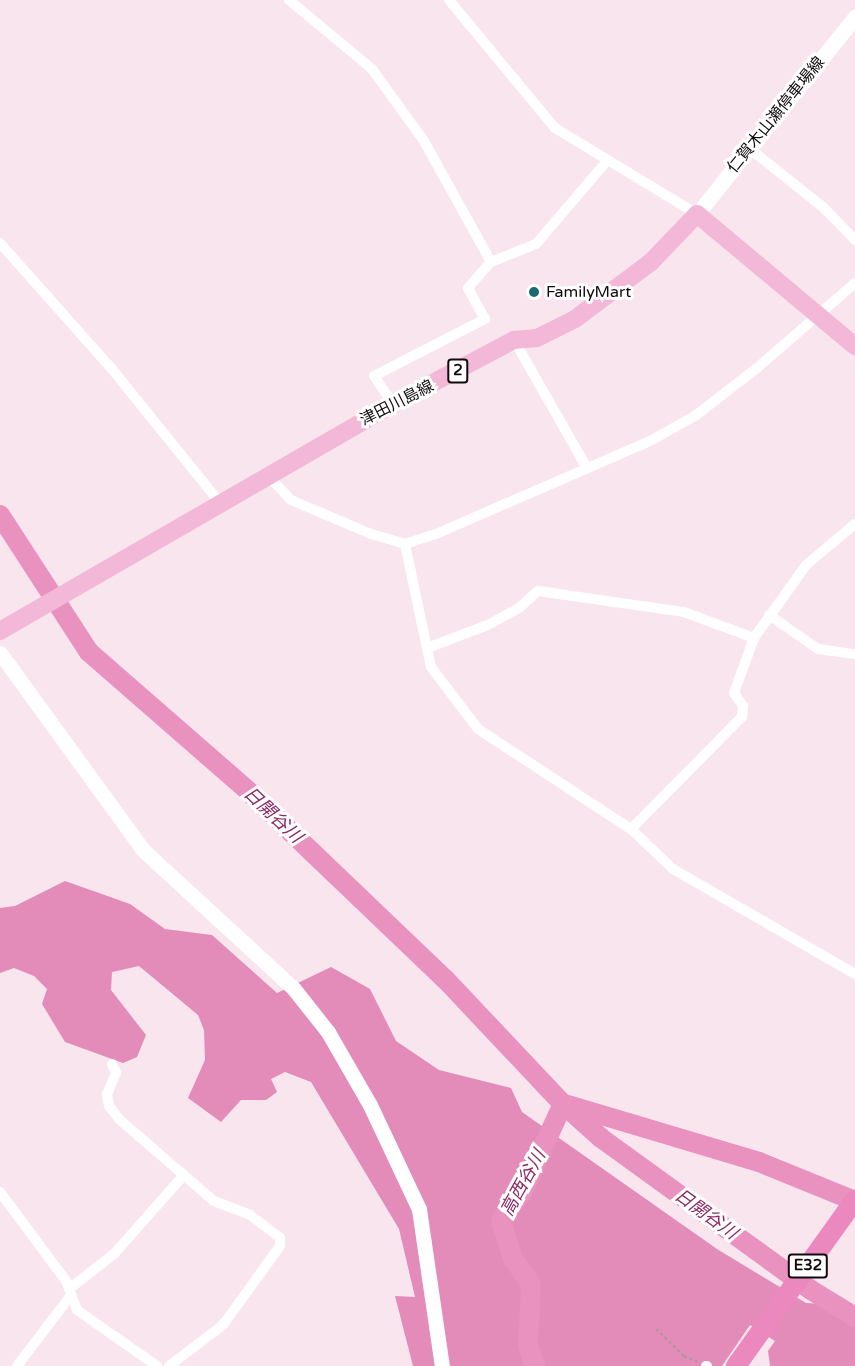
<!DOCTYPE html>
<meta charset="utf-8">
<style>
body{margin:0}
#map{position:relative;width:855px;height:1366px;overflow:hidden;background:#f9e5ee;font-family:"Varela Round","Noto Sans JP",sans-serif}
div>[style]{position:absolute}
.forest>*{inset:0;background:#e38bb9}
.river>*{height:20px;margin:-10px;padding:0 10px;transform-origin:10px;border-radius:10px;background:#e991bf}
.path>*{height:2px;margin-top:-1px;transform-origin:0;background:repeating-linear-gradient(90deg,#a7989f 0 3px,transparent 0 6px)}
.street>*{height:10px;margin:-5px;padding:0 5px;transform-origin:5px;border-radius:5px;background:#fff}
.secondary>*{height:15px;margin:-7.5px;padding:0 7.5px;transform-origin:7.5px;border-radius:7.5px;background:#fff}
.primary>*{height:18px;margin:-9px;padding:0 9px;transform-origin:9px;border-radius:9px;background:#f3b8d7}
.highway>*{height:20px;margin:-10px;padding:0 10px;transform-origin:10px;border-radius:10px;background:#eb88bd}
.dots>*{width:16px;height:16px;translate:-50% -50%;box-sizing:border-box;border:3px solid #fff;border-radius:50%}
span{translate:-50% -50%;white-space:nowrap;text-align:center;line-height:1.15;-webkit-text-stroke:6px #fff;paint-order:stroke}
.shield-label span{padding:2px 4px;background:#fff;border:2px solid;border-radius:4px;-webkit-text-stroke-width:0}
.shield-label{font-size:15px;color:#110b0e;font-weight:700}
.street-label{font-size:16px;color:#110b0e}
.poi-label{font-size:16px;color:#110b0e}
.left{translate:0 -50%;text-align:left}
.water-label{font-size:18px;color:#8d2764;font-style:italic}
</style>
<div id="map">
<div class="forest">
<div style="clip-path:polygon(65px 881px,130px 904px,165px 929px,212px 935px,277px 993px,331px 967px,370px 989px,396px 1041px,439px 1070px,511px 1088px,522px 1112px,717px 1249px,806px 1303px,855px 1306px,855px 1366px,770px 1366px,768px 1351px,775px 1341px,750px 1325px,722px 1366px,413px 1366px,395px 1296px,415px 1297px,399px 1229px,311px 1082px,285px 1072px,271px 1079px,277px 1092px,266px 1100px,241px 1100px,221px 1122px,188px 1098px,205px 1060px,204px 1030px,198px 1015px,139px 966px,112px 972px,111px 990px,146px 1035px,137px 1057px,123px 1063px,65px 1042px,42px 1004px,47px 989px,34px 976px,14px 968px,0 973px,0 908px,15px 906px)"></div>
</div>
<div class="river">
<div style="left:0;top:515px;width:163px;rotate:57deg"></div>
<div style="left:89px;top:652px;width:210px;rotate:41.1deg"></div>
<div style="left:247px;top:790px;width:275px;rotate:43.7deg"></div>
<div style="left:446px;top:980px;width:170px;rotate:46.7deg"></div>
<div style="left:563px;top:1104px;width:51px;rotate:41.8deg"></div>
<div style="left:601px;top:1138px;width:259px;rotate:35.9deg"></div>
<div style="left:811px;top:1290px;width:52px;rotate:31.5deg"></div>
<div style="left:568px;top:1105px;width:199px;rotate:16.6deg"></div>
<div style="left:759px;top:1162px;width:104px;rotate:22.1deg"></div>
<div style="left:535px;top:1366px;width:21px;rotate:-109deg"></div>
<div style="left:528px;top:1346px;width:62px;rotate:-87.2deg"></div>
<div style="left:531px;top:1284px;width:31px;rotate:-126deg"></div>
<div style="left:513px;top:1259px;width:41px;rotate:-107.1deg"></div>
<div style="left:501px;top:1220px;width:34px;rotate:-52deg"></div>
<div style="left:522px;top:1193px;width:98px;rotate:-65.3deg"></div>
</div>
<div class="path">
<div style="left:656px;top:1329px;width:39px;rotate:44deg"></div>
<div style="left:684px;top:1356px;width:15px;rotate:23deg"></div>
</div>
<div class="street">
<div style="left:289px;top:0;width:108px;rotate:39.7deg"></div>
<div style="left:372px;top:69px;width:89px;rotate:54.2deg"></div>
<div style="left:424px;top:141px;width:138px;rotate:61deg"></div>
<div style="left:491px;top:262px;width:48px;rotate:-21.8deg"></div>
<div style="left:536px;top:244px;width:108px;rotate:-49.5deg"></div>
<div style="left:449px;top:0;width:166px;rotate:50.4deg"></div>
<div style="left:555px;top:128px;width:166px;rotate:31.2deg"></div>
<div style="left:749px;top:148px;width:96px;rotate:38.7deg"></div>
<div style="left:824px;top:208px;width:45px;rotate:45.9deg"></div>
<div style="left:0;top:243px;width:169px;rotate:48.4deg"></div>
<div style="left:112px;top:369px;width:172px;rotate:51.1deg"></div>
<div style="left:514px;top:340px;width:147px;rotate:60.3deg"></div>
<div style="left:393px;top:404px;width:34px;rotate:-124deg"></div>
<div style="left:374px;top:376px;width:125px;rotate:-27.2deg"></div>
<div style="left:485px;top:319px;width:35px;rotate:-119deg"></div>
<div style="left:468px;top:288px;width:35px;rotate:-49deg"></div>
<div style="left:268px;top:476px;width:33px;rotate:46deg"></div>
<div style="left:291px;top:500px;width:87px;rotate:23deg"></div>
<div style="left:371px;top:534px;width:35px;rotate:16deg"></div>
<div style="left:405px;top:544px;width:33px;rotate:-18deg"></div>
<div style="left:436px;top:534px;width:233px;rotate:-23.5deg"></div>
<div style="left:650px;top:441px;width:51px;rotate:-29.1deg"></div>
<div style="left:695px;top:416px;width:78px;rotate:-37.7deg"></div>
<div style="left:757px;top:368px;width:130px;rotate:-40.9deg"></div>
<div style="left:405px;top:544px;width:126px;rotate:78.1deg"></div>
<div style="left:431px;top:667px;width:78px;rotate:52.8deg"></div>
<div style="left:478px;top:729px;width:183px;rotate:33.2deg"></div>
<div style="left:631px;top:829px;width:58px;rotate:43.6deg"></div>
<div style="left:673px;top:869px;width:210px;rotate:30deg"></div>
<div style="left:769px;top:615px;width:60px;rotate:34.8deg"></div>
<div style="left:818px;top:649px;width:37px;rotate:8deg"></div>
<div style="left:427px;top:648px;width:65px;rotate:-20.7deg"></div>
<div style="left:488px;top:625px;width:35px;rotate:-29deg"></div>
<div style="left:519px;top:608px;width:25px;rotate:-42deg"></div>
<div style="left:538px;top:591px;width:148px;rotate:8.2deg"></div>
<div style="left:684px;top:612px;width:75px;rotate:20.4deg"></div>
<div style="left:631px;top:829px;width:158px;rotate:-45.3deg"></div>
<div style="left:742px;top:717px;width:11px;rotate:-85deg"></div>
<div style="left:743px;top:706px;width:16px;rotate:-125deg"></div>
<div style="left:734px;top:693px;width:59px;rotate:-70deg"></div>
<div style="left:754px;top:638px;width:90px;rotate:-54.5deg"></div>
<div style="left:806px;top:565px;width:64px;rotate:-39.9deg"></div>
<div style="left:112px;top:1064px;width:10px;rotate:66deg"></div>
<div style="left:116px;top:1073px;width:23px;rotate:113deg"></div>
<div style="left:107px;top:1094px;width:12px;rotate:81deg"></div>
<div style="left:109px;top:1106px;width:18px;rotate:52deg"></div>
<div style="left:120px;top:1120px;width:124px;rotate:40.8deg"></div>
<div style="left:214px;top:1201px;width:39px;rotate:21deg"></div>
<div style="left:250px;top:1215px;width:38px;rotate:37deg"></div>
<div style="left:280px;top:1238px;width:8px;rotate:90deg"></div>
<div style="left:280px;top:1246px;width:97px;rotate:125.8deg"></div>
<div style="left:223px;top:1325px;width:68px;rotate:142.8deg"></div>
<div style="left:0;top:1192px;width:111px;rotate:53.4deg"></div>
<div style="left:66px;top:1281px;width:31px;rotate:69deg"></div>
<div style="left:77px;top:1310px;width:98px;rotate:35deg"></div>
<div style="left:69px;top:1289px;width:57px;rotate:-37.9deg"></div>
<div style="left:114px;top:1254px;width:104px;rotate:-48.5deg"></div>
<div style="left:17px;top:1366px;width:89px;rotate:-52.7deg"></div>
<div style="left:706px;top:1366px;width:1px"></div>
</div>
<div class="secondary">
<div style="left:697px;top:214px;width:253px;rotate:-51.3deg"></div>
<div style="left:0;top:653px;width:243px;rotate:54deg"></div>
<div style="left:143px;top:850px;width:205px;rotate:42.6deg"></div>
<div style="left:294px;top:989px;width:55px;rotate:51.7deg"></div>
<div style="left:328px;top:1032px;width:84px;rotate:60.1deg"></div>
<div style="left:370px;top:1105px;width:115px;rotate:64.8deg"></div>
<div style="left:419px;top:1209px;width:159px;rotate:81.7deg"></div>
</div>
<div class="primary">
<div style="left:0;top:631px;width:454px;rotate:-30deg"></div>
<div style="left:393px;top:404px;width:137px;rotate:-27.9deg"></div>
<div style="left:514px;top:340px;width:23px;rotate:-5deg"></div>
<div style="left:537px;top:338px;width:42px;rotate:-26.6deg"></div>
<div style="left:575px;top:319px;width:95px;rotate:-36.9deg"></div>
<div style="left:651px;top:262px;width:66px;rotate:-46.2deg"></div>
<div style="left:697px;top:214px;width:206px;rotate:39.9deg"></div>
</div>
<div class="highway">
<div style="left:736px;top:1366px;width:204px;rotate:-54.4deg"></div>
</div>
<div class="dots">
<div style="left:534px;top:292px;background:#1e6b6d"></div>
</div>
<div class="shield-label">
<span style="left:458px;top:371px">2</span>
<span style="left:808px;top:1266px">E32</span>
</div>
<div class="street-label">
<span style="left:776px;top:115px;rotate:-51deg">仁賀木山瀬停車場線</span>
<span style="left:397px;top:403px;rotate:-27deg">津田川島線</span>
</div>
<div class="poi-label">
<span class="left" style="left:546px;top:292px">FamilyMart</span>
</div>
<div class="water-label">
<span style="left:273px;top:815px;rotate:43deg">日開谷川</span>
<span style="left:523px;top:1183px;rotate:-61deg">高西谷川</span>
<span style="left:706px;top:1214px;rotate:36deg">日開谷川</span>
</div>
</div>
